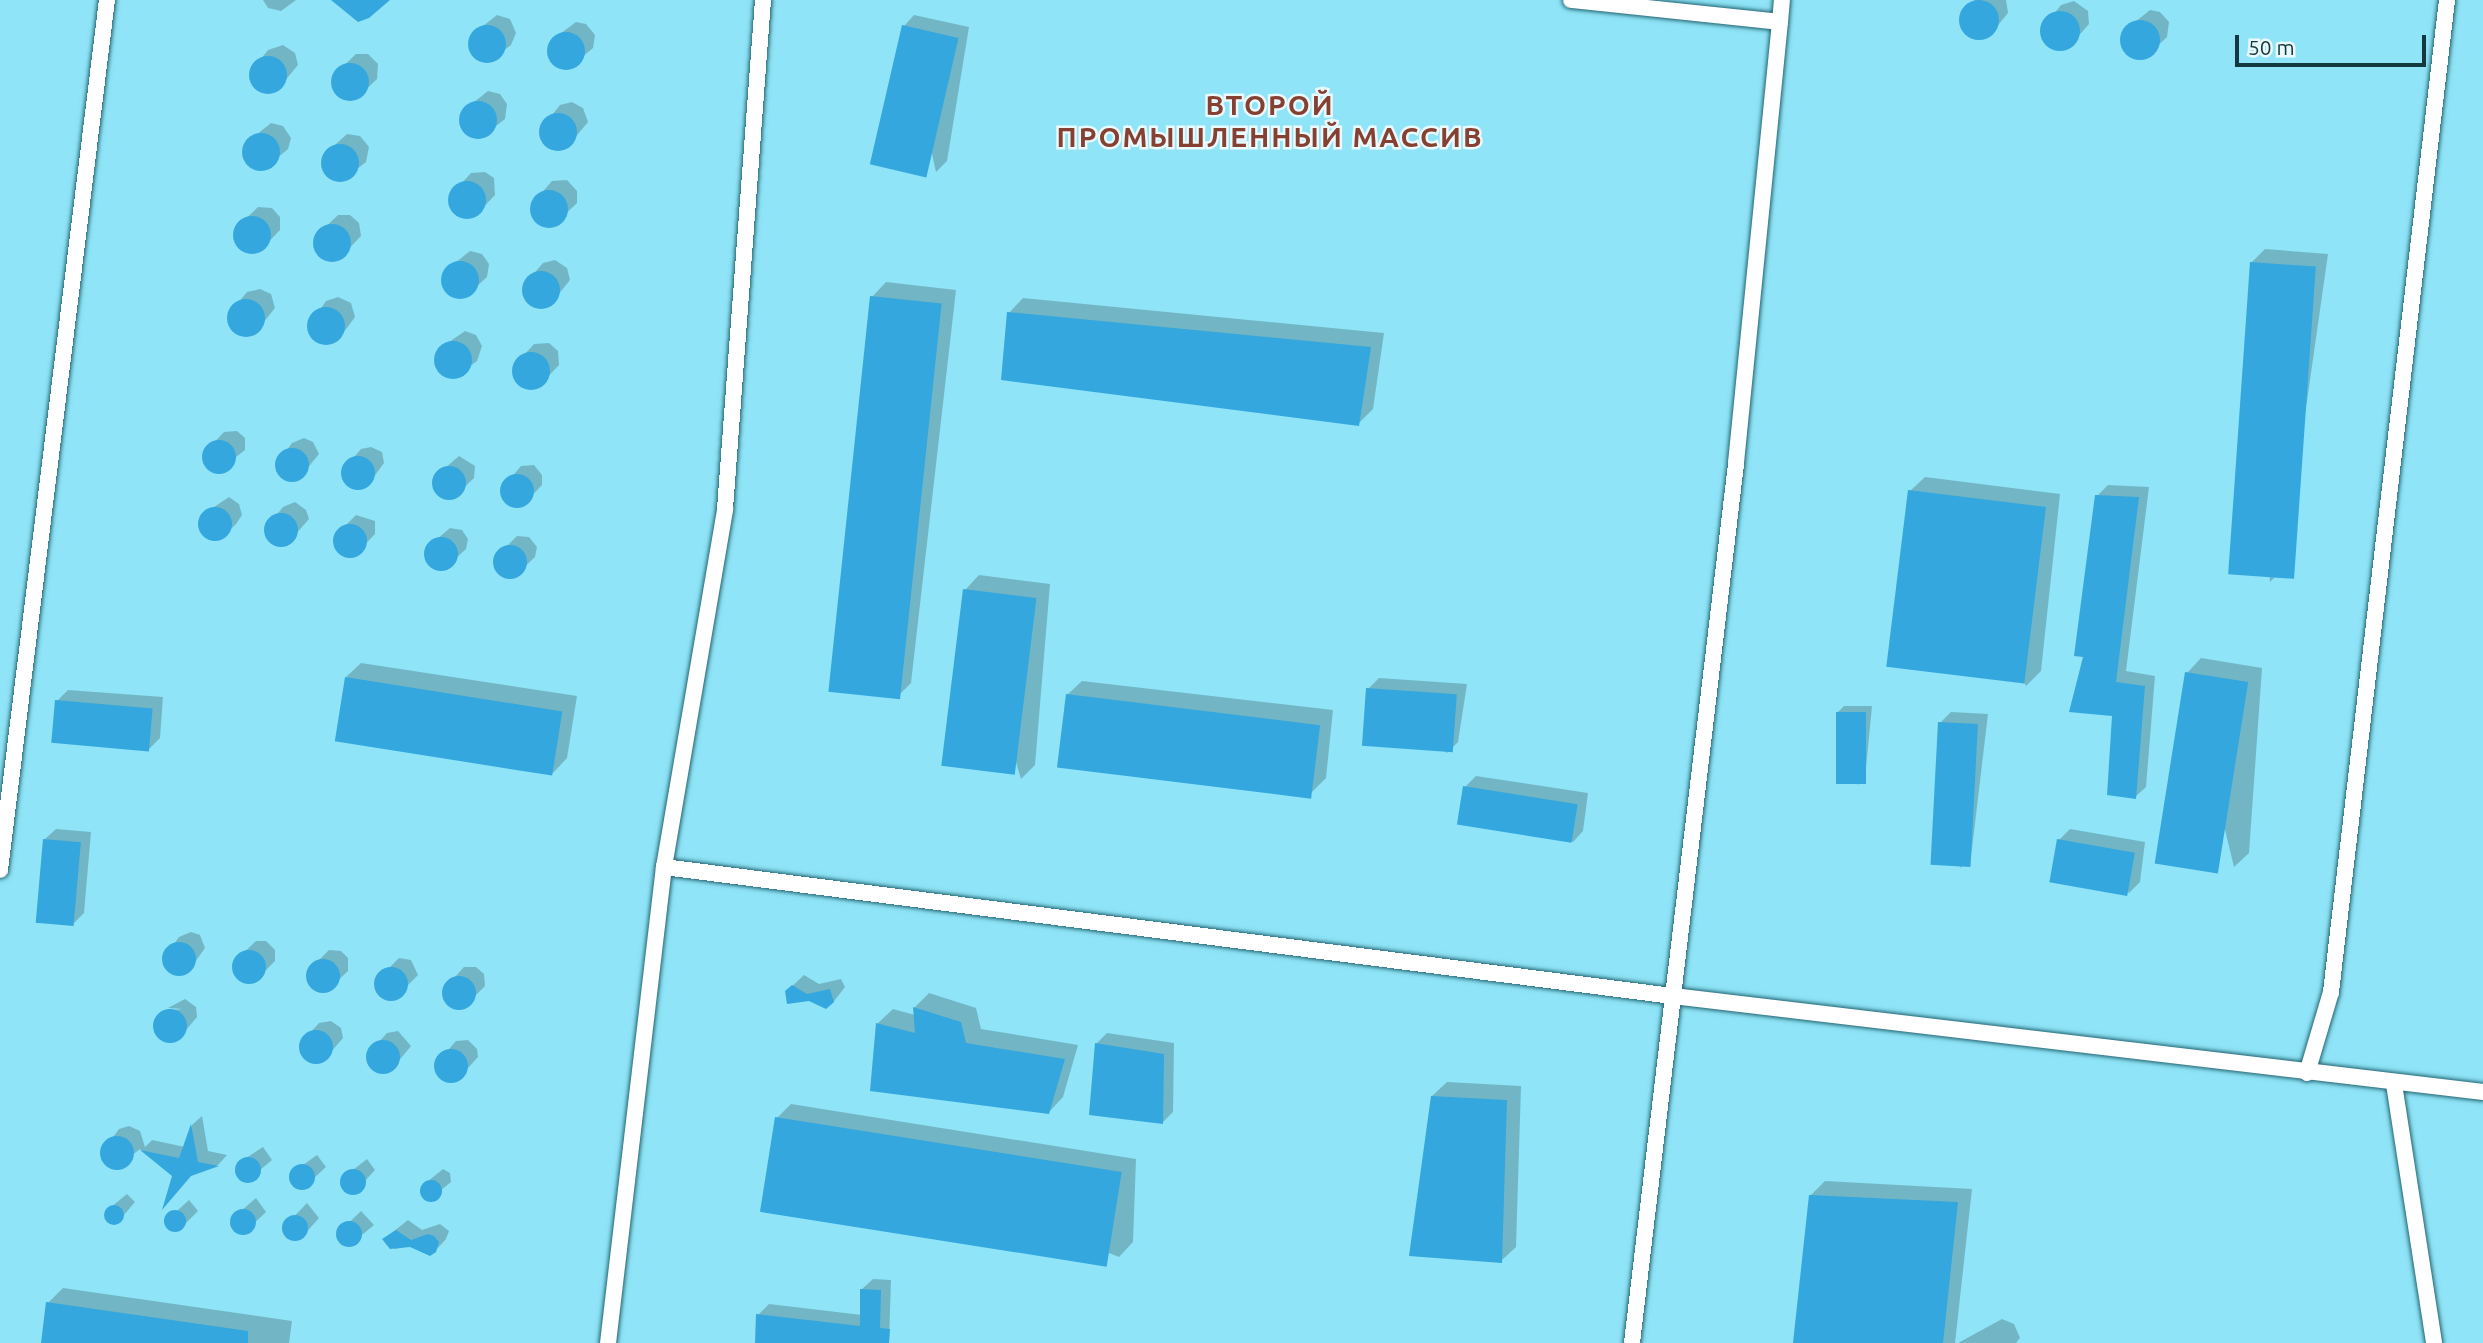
<!DOCTYPE html>
<meta charset="utf-8">
<style>
body{margin:0}
#map{position:relative;width:2483px;height:1343px;overflow:hidden;background:#8fe4f7;font-family:Ubuntu,sans-serif}
div>[style]{position:absolute}
.shadow>*{inset:0;background:#0003}
.building>*{inset:0;background:#34a7de;transform-origin:0 0}
.round{border-radius:50%}
.roads{filter:drop-shadow(0 0 2px #226572) drop-shadow(0 0 2px #226572)}
.lane>*{height:16px;margin:-8px;padding:0 8px;transform-origin:8px;border-radius:8px;background:#fff}
span{translate:-50% -50%;white-space:nowrap;text-align:center;line-height:1.15;-webkit-text-stroke:5px #e9f9fc;paint-order:stroke}
.district-label{font-size:28px;color:#864031;font-weight:700;letter-spacing:2px}
.scale{position:absolute;left:2235px;top:35px;width:191px;height:32px;box-sizing:border-box;border:4px solid #14383f;border-top:0;padding-left:9px;font-size:21px;line-height:24px;white-space:nowrap;color:#14383f;-webkit-text-stroke:5px #e9f9fc;paint-order:stroke}
</style>
<div id="map">
<div class="shadow">
<div style="clip-path:polygon(263px 0,296px 0,281px 11px,268px 8px)"></div>
<div style="clip-path:polygon(1974px 0,2006px 0,2008px 13px,1989px 36px,1976px 38px,1964px 31px,1961px 18px)"></div>
<div style="clip-path:polygon(2074px 1px,2088px 11px,2089px 24px,2068px 48px,2054px 49px,2045px 42px,2042px 29px,2061px 5px)"></div>
<div style="clip-path:polygon(2150px 10px,2160px 12px,2169px 22px,2167px 37px,2146px 57px,2130px 55px,2122px 44px,2125px 30px)"></div>
<div style="clip-path:polygon(497px 15px,510px 19px,516px 33px,511px 45px,488px 62px,476px 58px,469px 44px,474px 33px)"></div>
<div style="clip-path:polygon(914px 15px,969px 27px,947px 161px,936px 172px,904px 26px)"></div>
<div style="clip-path:polygon(576px 22px,586px 24px,595px 35px,593px 48px,569px 68px,556px 66px,548px 53px,553px 39px)"></div>
<div style="clip-path:polygon(283px 45px,295px 53px,298px 65px,278px 89px,265px 91px,254px 84px,251px 72px,268px 50px)"></div>
<div style="clip-path:polygon(356px 54px,368px 54px,378px 64px,377px 79px,357px 98px,345px 99px,334px 90px,334px 75px)"></div>
<div style="clip-path:polygon(488px 91px,500px 94px,507px 104px,505px 119px,482px 137px,469px 135px,461px 124px,464px 110px)"></div>
<div style="clip-path:polygon(572px 102px,583px 108px,588px 122px,568px 146px,555px 149px,544px 142px,541px 129px,560px 105px)"></div>
<div style="clip-path:polygon(271px 123px,283px 126px,291px 138px,288px 149px,264px 169px,252px 167px,244px 156px,246px 143px)"></div>
<div style="clip-path:polygon(347px 134px,360px 136px,369px 147px,366px 162px,343px 180px,328px 177px,323px 167px,325px 154px)"></div>
<div style="clip-path:polygon(485px 172px,494px 178px,495px 195px,475px 216px,462px 217px,452px 208px,451px 195px,471px 173px)"></div>
<div style="clip-path:polygon(567px 180px,577px 191px,577px 203px,554px 225px,541px 224px,532px 215px,532px 204px,552px 181px)"></div>
<div style="clip-path:polygon(258px 207px,272px 208px,280px 217px,280px 230px,260px 251px,247px 252px,237px 244px,236px 228px)"></div>
<div style="clip-path:polygon(338px 215px,350px 215px,359px 223px,361px 236px,339px 259px,324px 259px,315px 249px,316px 236px)"></div>
<div style="clip-path:polygon(2265px 249px,2328px 254px,2283px 569px,2270px 582px,2251px 263px)"></div>
<div style="clip-path:polygon(470px 251px,482px 254px,489px 264px,487px 277px,465px 297px,450px 295px,443px 284px,445px 271px)"></div>
<div style="clip-path:polygon(555px 260px,567px 268px,570px 280px,550px 305px,538px 307px,526px 300px,524px 285px,543px 263px)"></div>
<div style="clip-path:polygon(886px 282px,956px 290px,911px 683px,897px 697px,872px 297px)"></div>
<div style="clip-path:polygon(260px 289px,271px 294px,275px 308px,255px 333px,242px 335px,231px 328px,228px 315px,247px 292px)"></div>
<div style="clip-path:polygon(338px 297px,351px 303px,355px 317px,338px 340px,327px 344px,313px 338px,309px 326px,326px 301px)"></div>
<div style="clip-path:polygon(1023px 298px,1384px 333px,1373px 409px,1358px 424px,1009px 313px)"></div>
<div style="clip-path:polygon(465px 331px,476px 335px,482px 346px,477px 361px,454px 378px,442px 374px,436px 362px,442px 347px)"></div>
<div style="clip-path:polygon(549px 343px,558px 351px,559px 365px,538px 387px,525px 387px,515px 379px,514px 366px,534px 344px)"></div>
<div style="clip-path:polygon(237px 431px,245px 438px,245px 450px,217px 472px,206px 464px,206px 451px,224px 432px)"></div>
<div style="clip-path:polygon(304px 438px,313px 442px,319px 454px,301px 476px,290px 480px,280px 475px,277px 464px,292px 443px)"></div>
<div style="clip-path:polygon(371px 447px,382px 452px,384px 463px,368px 485px,357px 489px,347px 483px,342px 471px,361px 449px)"></div>
<div style="clip-path:polygon(459px 456px,475px 466px,474px 478px,454px 497px,441px 495px,435px 486px,437px 475px)"></div>
<div style="clip-path:polygon(534px 465px,542px 475px,542px 485px,523px 505px,510px 505px,501px 490px,521px 466px)"></div>
<div style="clip-path:polygon(1925px 477px,2060px 494px,2041px 671px,2026px 686px,1910px 491px)"></div>
<div style="clip-path:polygon(2108px 485px,2149px 487px,2126px 671px,2155px 676px,2146px 787px,2135px 797px,2114px 714px,2085px 655px,2097px 496px)"></div>
<div style="clip-path:polygon(229px 497px,239px 504px,242px 515px,236px 524px,224px 536px,214px 539px,204px 534px,200px 524px,205px 513px)"></div>
<div style="clip-path:polygon(295px 502px,306px 510px,309px 519px,288px 543px,275px 543px,265px 529px,283px 507px)"></div>
<div style="clip-path:polygon(356px 515px,375px 521px,375px 534px,356px 554px,343px 554px,336px 546px,336px 535px)"></div>
<div style="clip-path:polygon(450px 528px,462px 530px,468px 539px,466px 549px,444px 569px,433px 567px,427px 557px,429px 546px)"></div>
<div style="clip-path:polygon(517px 536px,529px 537px,537px 547px,535px 557px,515px 576px,504px 575px,496px 567px,497px 556px)"></div>
<div style="clip-path:polygon(979px 575px,1050px 584px,1035px 765px,1021px 779px,965px 590px)"></div>
<div style="clip-path:polygon(2201px 658px,2262px 668px,2249px 853px,2234px 867px,2187px 673px)"></div>
<div style="clip-path:polygon(361px 663px,577px 696px,567px 758px,553px 773px,346px 677px)"></div>
<div style="clip-path:polygon(1379px 678px,1467px 684px,1458px 742px,1447px 753px,1368px 689px)"></div>
<div style="clip-path:polygon(1082px 681px,1333px 710px,1326px 778px,1311px 793px,1067px 695px)"></div>
<div style="clip-path:polygon(68px 690px,163px 697px,160px 738px,149px 749px,57px 701px)"></div>
<div style="clip-path:polygon(1844px 706px,1872px 706px,1865px 778px,1858px 785px,1837px 713px)"></div>
<div style="clip-path:polygon(1951px 712px,1988px 714px,1971px 857px,1960px 868px,1940px 723px)"></div>
<div style="clip-path:polygon(1476px 776px,1588px 793px,1583px 831px,1573px 842px,1465px 787px)"></div>
<div style="clip-path:polygon(56px 829px,91px 832px,84px 913px,73px 924px,45px 839px)"></div>
<div style="clip-path:polygon(2070px 829px,2145px 842px,2140px 882px,2129px 893px,2059px 840px)"></div>
<div style="clip-path:polygon(191px 932px,200px 935px,205px 948px,190px 969px,176px 974px,164px 958px,179px 937px)"></div>
<div style="clip-path:polygon(256px 941px,266px 941px,275px 950px,275px 961px,256px 980px,243px 981px,235px 972px,235px 961px)"></div>
<div style="clip-path:polygon(329px 950px,341px 951px,348px 958px,348px 971px,329px 989px,318px 990px,308px 981px,309px 970px)"></div>
<div style="clip-path:polygon(399px 958px,411px 960px,418px 975px,394px 999px,383px 997px,375px 982px)"></div>
<div style="clip-path:polygon(464px 967px,476px 967px,484px 974px,485px 986px,464px 1007px,447px 1002px,443px 990px)"></div>
<div style="clip-path:polygon(804px 975px,819px 984px,841px 979px,845px 987px,831px 1005px,787px 991px)"></div>
<div style="clip-path:polygon(929px 993px,976px 1008px,981px 1029px,1078px 1045px,1063px 1097px,1049px 1112px,872px 1089px,878px 1023px,893px 1009px,915px 1015px,915px 1007px)"></div>
<div style="clip-path:polygon(185px 999px,196px 1007px,197px 1017px,180px 1037px,167px 1040px,158px 1034px,156px 1021px,165px 1011px,182px 1009px,168px 1008px)"></div>
<div style="clip-path:polygon(331px 1021px,341px 1028px,343px 1038px,325px 1059px,313px 1062px,303px 1056px,301px 1043px,319px 1023px)"></div>
<div style="clip-path:polygon(398px 1031px,411px 1046px,392px 1069px,381px 1072px,370px 1064px,368px 1054px,387px 1033px)"></div>
<div style="clip-path:polygon(1107px 1033px,1174px 1043px,1173px 1112px,1162px 1123px,1096px 1044px)"></div>
<div style="clip-path:polygon(468px 1040px,477px 1049px,478px 1057px,458px 1079px,447px 1080px,436px 1064px,456px 1041px)"></div>
<div style="clip-path:polygon(1447px 1082px,1521px 1086px,1516px 1247px,1501px 1261px,1432px 1096px)"></div>
<div style="clip-path:polygon(791px 1104px,1136px 1159px,1133px 1242px,1119px 1257px,777px 1118px)"></div>
<div style="clip-path:polygon(202px 1116px,208px 1151px,227px 1155px,218px 1165px,174px 1176px,140px 1149px,116px 1168px,106px 1162px,102px 1152px,119px 1129px,129px 1126px,140px 1131px,145px 1147px,152px 1140px,185px 1147px,192px 1125px)"></div>
<div style="clip-path:polygon(263px 1147px,272px 1160px,247px 1181px,241px 1178px,240px 1162px)"></div>
<div style="clip-path:polygon(317px 1155px,326px 1167px,301px 1190px,289px 1175px)"></div>
<div style="clip-path:polygon(367px 1159px,375px 1170px,354px 1193px,340px 1180px)"></div>
<div style="clip-path:polygon(443px 1169px,450px 1173px,451px 1182px,429px 1200px,422px 1186px)"></div>
<div style="clip-path:polygon(1825px 1181px,1972px 1189px,1955px 1343px,1795px 1343px,1810px 1196px)"></div>
<div style="clip-path:polygon(127px 1194px,135px 1202px,118px 1222px,110px 1223px,106px 1217px,111px 1207px)"></div>
<div style="clip-path:polygon(256px 1198px,266px 1212px,244px 1233px,235px 1230px,234px 1217px)"></div>
<div style="clip-path:polygon(189px 1200px,198px 1211px,179px 1230px,167px 1226px,166px 1221px)"></div>
<div style="clip-path:polygon(307px 1203px,319px 1218px,303px 1236px,292px 1238px,283px 1228px)"></div>
<div style="clip-path:polygon(361px 1211px,374px 1225px,350px 1245px,342px 1242px,337px 1234px)"></div>
<div style="clip-path:polygon(408px 1220px,422px 1230px,440px 1224px,449px 1231px,446px 1239px,435px 1251px,410px 1246px,395px 1249px,384px 1239px)"></div>
<div style="clip-path:polygon(873px 1279px,891px 1280px,889px 1343px,757px 1343px,758px 1315px,769px 1304px,862px 1315px,862px 1289px)"></div>
<div style="clip-path:polygon(63px 1288px,292px 1321px,289px 1343px,42px 1343px,48px 1303px)"></div>
<div style="clip-path:polygon(2002px 1319px,2014px 1324px,2020px 1338px,2016px 1343px,1958px 1343px)"></div>
</div>
<div class="building">
<div style="clip-path:polygon(331px 0,390px 0,369px 18px,358px 22px)"></div>
<div class="round" style="left:1959px;top:0;width:40px;height:40px"></div>
<div class="round" style="left:2040px;top:11px;width:40px;height:40px"></div>
<div class="round" style="left:2120px;top:20px;width:40px;height:40px"></div>
<div class="round" style="left:468px;top:25px;width:38px;height:38px"></div>
<div style="left:902px;top:25px;width:58px;height:143px;rotate:13deg"></div>
<div class="round" style="left:547px;top:32px;width:38px;height:38px"></div>
<div class="round" style="left:249px;top:56px;width:38px;height:38px"></div>
<div class="round" style="left:331px;top:63px;width:38px;height:38px"></div>
<div class="round" style="left:459px;top:101px;width:38px;height:38px"></div>
<div class="round" style="left:539px;top:113px;width:38px;height:38px"></div>
<div class="round" style="left:242px;top:133px;width:38px;height:38px"></div>
<div class="round" style="left:321px;top:144px;width:38px;height:38px"></div>
<div class="round" style="left:448px;top:181px;width:38px;height:38px"></div>
<div class="round" style="left:530px;top:190px;width:38px;height:38px"></div>
<div class="round" style="left:233px;top:216px;width:38px;height:38px"></div>
<div class="round" style="left:313px;top:224px;width:38px;height:38px"></div>
<div class="round" style="left:441px;top:261px;width:38px;height:38px"></div>
<div style="left:2250px;top:262px;width:66px;height:313px;rotate:4deg"></div>
<div class="round" style="left:522px;top:271px;width:38px;height:38px"></div>
<div style="left:870px;top:296px;width:72px;height:398px;rotate:6deg"></div>
<div class="round" style="left:227px;top:299px;width:38px;height:38px"></div>
<div class="round" style="left:307px;top:307px;width:38px;height:38px"></div>
<div style="clip-path:polygon(1007px 312px,1371px 347px,1359px 426px,1001px 380px)"></div>
<div class="round" style="left:434px;top:341px;width:38px;height:38px"></div>
<div class="round" style="left:512px;top:352px;width:38px;height:38px"></div>
<div class="round" style="left:202px;top:440px;width:34px;height:34px"></div>
<div class="round" style="left:275px;top:448px;width:34px;height:34px"></div>
<div class="round" style="left:341px;top:456px;width:34px;height:34px"></div>
<div class="round" style="left:432px;top:466px;width:34px;height:34px"></div>
<div class="round" style="left:500px;top:474px;width:34px;height:34px"></div>
<div style="left:1908px;top:490px;width:139px;height:178px;rotate:7deg"></div>
<div style="clip-path:polygon(2095px 495px,2139px 497px,2116px 682px,2145px 686px,2136px 799px,2107px 795px,2112px 716px,2069px 712px,2083px 657px,2074px 656px)"></div>
<div class="round" style="left:198px;top:507px;width:34px;height:34px"></div>
<div class="round" style="left:264px;top:513px;width:34px;height:34px"></div>
<div class="round" style="left:333px;top:524px;width:34px;height:34px"></div>
<div class="round" style="left:424px;top:537px;width:34px;height:34px"></div>
<div class="round" style="left:493px;top:545px;width:34px;height:34px"></div>
<div style="left:963px;top:589px;width:74px;height:178px;rotate:7deg"></div>
<div style="left:2185px;top:672px;width:64px;height:194px;rotate:9deg"></div>
<div style="left:345px;top:677px;width:220px;height:65px;rotate:9deg"></div>
<div style="left:1366px;top:688px;width:91px;height:58px;rotate:4deg"></div>
<div style="left:1066px;top:694px;width:256px;height:74px;rotate:7deg"></div>
<div style="left:55px;top:700px;width:98px;height:43px;rotate:5deg"></div>
<div style="left:1836px;top:712px;width:30px;height:72px"></div>
<div style="left:1938px;top:722px;width:40px;height:143px;rotate:3deg"></div>
<div style="left:1463px;top:786px;width:116px;height:39px;rotate:9deg"></div>
<div style="left:43px;top:839px;width:38px;height:84px;rotate:5deg"></div>
<div style="left:2057px;top:839px;width:79px;height:44px;rotate:10deg"></div>
<div class="round" style="left:162px;top:942px;width:34px;height:34px"></div>
<div class="round" style="left:232px;top:950px;width:34px;height:34px"></div>
<div class="round" style="left:306px;top:959px;width:34px;height:34px"></div>
<div class="round" style="left:374px;top:967px;width:34px;height:34px"></div>
<div class="round" style="left:442px;top:976px;width:34px;height:34px"></div>
<div style="clip-path:polygon(792px 985px,807px 994px,830px 989px,834px 1002px,826px 1009px,809px 1001px,787px 1004px,785px 991px)"></div>
<div style="clip-path:polygon(913px 1007px,961px 1022px,966px 1043px,1065px 1059px,1049px 1114px,870px 1091px,876px 1023px,915px 1033px)"></div>
<div class="round" style="left:153px;top:1009px;width:34px;height:34px"></div>
<div class="round" style="left:299px;top:1030px;width:34px;height:34px"></div>
<div class="round" style="left:366px;top:1040px;width:34px;height:34px"></div>
<div style="clip-path:polygon(1095px 1043px,1164px 1054px,1163px 1124px,1089px 1115px)"></div>
<div class="round" style="left:434px;top:1049px;width:34px;height:34px"></div>
<div style="clip-path:polygon(1431px 1096px,1507px 1100px,1502px 1263px,1409px 1256px)"></div>
<div style="left:775px;top:1117px;width:351px;height:96px;rotate:9deg"></div>
<div style="clip-path:polygon(191px 1124px,198px 1162px,219px 1166px,191px 1176px,162px 1210px,172px 1176px,140px 1150px,179px 1158px)"></div>
<div class="round" style="left:100px;top:1136px;width:34px;height:34px"></div>
<div class="round" style="left:235px;top:1157px;width:26px;height:26px"></div>
<div class="round" style="left:289px;top:1164px;width:26px;height:26px"></div>
<div class="round" style="left:340px;top:1169px;width:26px;height:26px"></div>
<div class="round" style="left:420px;top:1180px;width:22px;height:22px"></div>
<div style="clip-path:polygon(1809px 1195px,1958px 1202px,1943px 1343px,1793px 1343px)"></div>
<div class="round" style="left:104px;top:1205px;width:20px;height:20px"></div>
<div class="round" style="left:230px;top:1209px;width:26px;height:26px"></div>
<div class="round" style="left:164px;top:1210px;width:22px;height:22px"></div>
<div class="round" style="left:282px;top:1215px;width:26px;height:26px"></div>
<div class="round" style="left:336px;top:1221px;width:26px;height:26px"></div>
<div style="clip-path:polygon(396px 1230px,411px 1240px,428px 1234px,434px 1236px,439px 1242px,436px 1252px,430px 1256px,410px 1247px,390px 1249px,382px 1239px)"></div>
<div style="clip-path:polygon(860px 1289px,881px 1290px,880px 1328px,890px 1329px,889px 1343px,755px 1343px,756px 1314px,860px 1326px)"></div>
<div style="clip-path:polygon(46px 1302px,248px 1331px,248px 1343px,41px 1343px)"></div>
</div>
<div class="roads">
<div class="lane">
<div style="left:1571px;top:0;width:210px;rotate:6deg"></div>
<div style="left:1780px;top:22px;width:444px;rotate:95.7deg"></div>
<div style="left:1736px;top:464px;width:885px;rotate:96.75deg"></div>
<div style="left:1780px;top:22px;width:22px;rotate:-85deg"></div>
<div style="left:664px;top:867px;width:1017px;rotate:7.29deg"></div>
<div style="left:1673px;top:996px;width:816px;rotate:6.76deg"></div>
<div style="left:0;top:870px;width:877px;rotate:-82.99deg"></div>
<div style="left:2307px;top:1073px;width:84px;rotate:-73.5deg"></div>
<div style="left:2331px;top:992px;width:999px;rotate:-83.33deg"></div>
<div style="left:2394px;top:1084px;width:262px;rotate:81.2deg"></div>
<div style="left:608px;top:1343px;width:479px;rotate:-83.3deg"></div>
<div style="left:664px;top:867px;width:363px;rotate:-80.3deg"></div>
<div style="left:725px;top:509px;width:510px;rotate:-85.73deg"></div>
</div>
</div>
<div class="district-label">
<span style="left:1270px;top:121px">ВТОРОЙ<br>ПРОМЫШЛЕННЫЙ МАССИВ</span>
</div>
<div class="scale">50 m</div>
</div>
